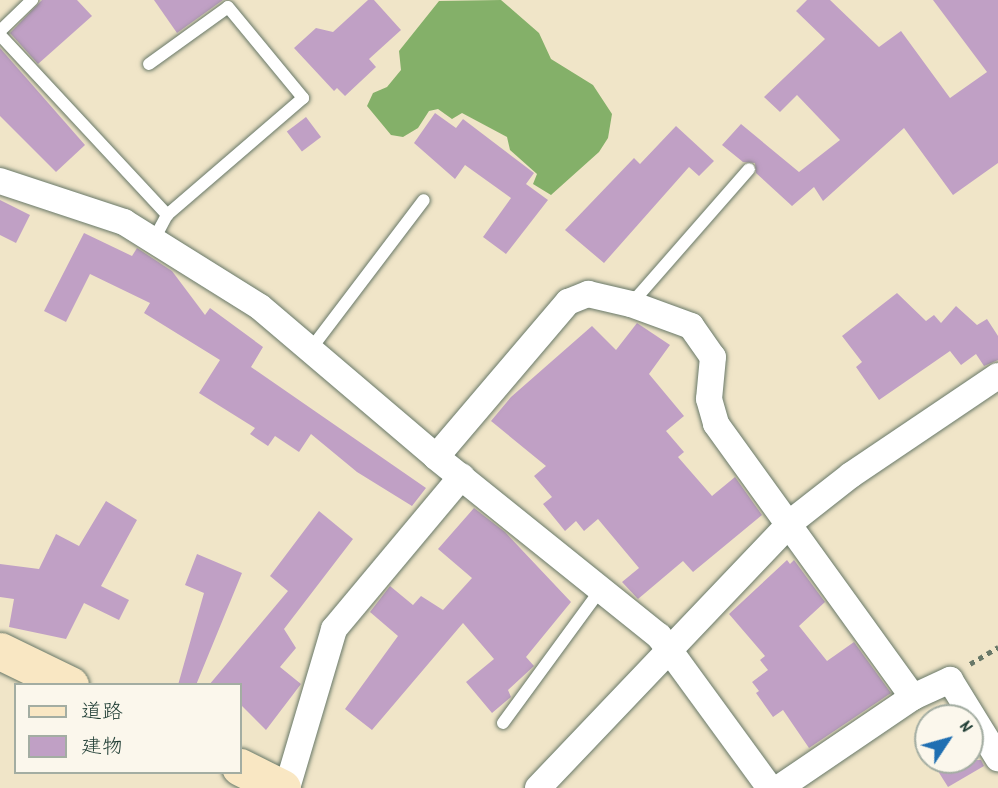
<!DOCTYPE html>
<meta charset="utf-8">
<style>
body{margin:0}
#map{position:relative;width:998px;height:788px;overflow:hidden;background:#f0e5c8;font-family:Dekko,"Klee One",sans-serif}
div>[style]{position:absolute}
.forest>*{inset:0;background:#84b069}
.building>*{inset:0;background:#c0a0c5;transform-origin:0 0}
.path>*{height:4.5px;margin-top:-2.25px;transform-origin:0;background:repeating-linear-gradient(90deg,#687868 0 5px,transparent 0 10px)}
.roads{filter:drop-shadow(0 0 2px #687868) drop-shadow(0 0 2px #687868)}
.lane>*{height:12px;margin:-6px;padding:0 6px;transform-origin:6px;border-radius:6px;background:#fff}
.street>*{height:26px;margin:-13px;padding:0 13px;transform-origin:13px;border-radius:13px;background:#fff}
.secondary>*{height:37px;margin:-18.5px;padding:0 18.5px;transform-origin:18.5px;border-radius:18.5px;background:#f9e7c3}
span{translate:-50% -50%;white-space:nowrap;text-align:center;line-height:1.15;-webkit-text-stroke:7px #fbf7ec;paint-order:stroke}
.legend{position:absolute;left:14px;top:683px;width:228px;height:91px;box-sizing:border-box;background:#fbf7ec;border:2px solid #a3ada2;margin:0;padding:9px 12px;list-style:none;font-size:21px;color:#1f3d34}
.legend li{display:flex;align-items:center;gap:14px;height:35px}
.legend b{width:35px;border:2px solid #a3ada2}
.north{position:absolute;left:914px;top:704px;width:70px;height:70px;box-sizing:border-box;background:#fbf7ec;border:2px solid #a3ada2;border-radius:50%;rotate:54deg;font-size:19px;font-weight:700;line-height:28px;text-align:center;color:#1f3d34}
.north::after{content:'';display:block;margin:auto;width:24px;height:32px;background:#1f6fb2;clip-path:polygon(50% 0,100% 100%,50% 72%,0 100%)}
</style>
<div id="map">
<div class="forest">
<div style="clip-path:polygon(501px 0,539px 33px,551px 59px,593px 85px,612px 114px,608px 138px,599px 152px,551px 195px,533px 184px,537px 174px,510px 150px,507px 137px,462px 113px,452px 119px,438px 109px,429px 111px,418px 128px,403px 137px,391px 135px,367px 106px,373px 93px,387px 87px,401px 70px,399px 51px,439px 1px)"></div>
</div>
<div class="building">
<div style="clip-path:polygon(42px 0,77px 0,92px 16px,38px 64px,10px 33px)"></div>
<div style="clip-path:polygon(154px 0,223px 0,177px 33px)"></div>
<div style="clip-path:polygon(368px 0,374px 0,401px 30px,369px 59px,376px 67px,345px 96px,337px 88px,334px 91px,294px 48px,316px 28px,333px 32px)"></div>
<div style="clip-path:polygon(807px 0,830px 0,879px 47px,901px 31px,950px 98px,987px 72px,933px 0,998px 0,998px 163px,953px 195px,904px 128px,823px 201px,814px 187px,792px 206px,756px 173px,755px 163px,743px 162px,722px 145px,741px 124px,799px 172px,840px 140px,797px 95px,780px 112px,764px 97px,825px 39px,796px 11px)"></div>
<div style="clip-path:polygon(0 48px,85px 145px,56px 172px,0 116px)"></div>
<div style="clip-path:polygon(435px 113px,456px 128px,463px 119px,534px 173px,526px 184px,548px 200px,506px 254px,483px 237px,511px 198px,465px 165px,455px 179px,414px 143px)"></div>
<div style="left:306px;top:117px;width:25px;height:24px;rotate:53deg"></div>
<div style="clip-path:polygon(676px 126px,714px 161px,699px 176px,689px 167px,604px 263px,565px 230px,634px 158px,640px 164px)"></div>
<div style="clip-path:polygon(0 200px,30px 215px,16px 243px,0 235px)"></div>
<div style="clip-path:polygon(84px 233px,132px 256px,137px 248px,172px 271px,205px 315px,210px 308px,263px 347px,251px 367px,426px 488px,412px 506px,357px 472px,311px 434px,299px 452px,275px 436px,268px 446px,250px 434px,255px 428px,199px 393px,220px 360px,144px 313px,150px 303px,90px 274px,66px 322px,44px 311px)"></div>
<div style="clip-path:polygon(897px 293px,926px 321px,934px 315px,941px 323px,956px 306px,977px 325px,987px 319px,998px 336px,998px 360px,984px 366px,976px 354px,961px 365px,950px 351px,879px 400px,856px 367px,862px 362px,842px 336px)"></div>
<div style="clip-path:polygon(637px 323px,670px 345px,649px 374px,684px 416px,666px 431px,684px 452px,678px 457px,712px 496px,735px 477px,762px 515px,693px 572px,683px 561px,638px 599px,622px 582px,639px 568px,598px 519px,584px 531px,576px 521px,565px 531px,543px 504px,552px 497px,534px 476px,546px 466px,491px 421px,511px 397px,592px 326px,616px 350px)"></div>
<div style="clip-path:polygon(106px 501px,137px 520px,101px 586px,129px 600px,119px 620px,84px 603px,66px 639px,9px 627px,14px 599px,0 597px,0 564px,39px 569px,56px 534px,79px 546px)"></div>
<div style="clip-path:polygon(474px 508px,505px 532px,571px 602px,526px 657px,534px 666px,508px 690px,511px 697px,492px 713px,466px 682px,494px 659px,463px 623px,372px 730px,345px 709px,398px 636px,370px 612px,390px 586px,413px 605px,421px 596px,443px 610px,472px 578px,438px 549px)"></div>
<div style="clip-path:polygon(319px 511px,353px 539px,284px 629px,296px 648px,280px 667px,301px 684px,266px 730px,240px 704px,240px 685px,209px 685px,288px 591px,270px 576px)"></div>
<div style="clip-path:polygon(197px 554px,242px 573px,196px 685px,178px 685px,204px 593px,185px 585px)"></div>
<div style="clip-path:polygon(787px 560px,790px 564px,794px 560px,825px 602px,799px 626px,827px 661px,854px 642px,891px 693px,809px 748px,783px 710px,773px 717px,756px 693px,759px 691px,752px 682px,768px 670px,760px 660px,765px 656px,729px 614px)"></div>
<div style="clip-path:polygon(931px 760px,981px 760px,984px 766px,948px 787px)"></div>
</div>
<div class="path">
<div style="left:970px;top:664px;width:33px;rotate:-31deg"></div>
</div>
<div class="roads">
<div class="lane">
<div style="left:0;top:31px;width:45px;rotate:-44.1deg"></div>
<div style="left:0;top:35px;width:246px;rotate:47.1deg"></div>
<div style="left:149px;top:64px;width:97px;rotate:-35.8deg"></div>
<div style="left:228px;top:7px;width:118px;rotate:50.5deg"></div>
<div style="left:303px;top:98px;width:179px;rotate:139.3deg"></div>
<div style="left:167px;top:215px;width:27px;rotate:118deg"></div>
<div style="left:631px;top:304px;width:179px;rotate:-48.8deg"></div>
<div style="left:310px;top:350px;width:188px;rotate:-52.8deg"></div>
<div style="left:503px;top:723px;width:166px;rotate:-53.8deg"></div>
</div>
<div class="street">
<div style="left:0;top:181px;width:131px;rotate:18.3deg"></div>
<div style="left:124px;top:222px;width:160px;rotate:32deg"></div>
<div style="left:260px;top:307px;width:231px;rotate:40.4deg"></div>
<div style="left:436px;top:457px;width:286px;rotate:38.8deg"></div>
<div style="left:659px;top:636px;width:188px;rotate:53.9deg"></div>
<div style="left:436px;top:457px;width:204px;rotate:-49.6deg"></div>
<div style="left:568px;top:302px;width:22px;rotate:-22deg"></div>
<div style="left:588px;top:294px;width:44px;rotate:13.1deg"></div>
<div style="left:631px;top:304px;width:64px;rotate:20.1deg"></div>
<div style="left:691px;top:326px;width:38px;rotate:55deg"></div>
<div style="left:713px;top:357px;width:42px;rotate:95.4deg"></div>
<div style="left:709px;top:399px;width:26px;rotate:74deg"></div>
<div style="left:716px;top:424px;width:337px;rotate:54.2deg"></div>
<div style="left:287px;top:788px;width:166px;rotate:-73.5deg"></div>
<div style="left:334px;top:629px;width:199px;rotate:-50.1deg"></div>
<div style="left:538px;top:788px;width:367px;rotate:-46.4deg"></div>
<div style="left:791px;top:522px;width:76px;rotate:-38.1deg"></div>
<div style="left:851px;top:475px;width:177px;rotate:-34deg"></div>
<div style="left:779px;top:788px;width:162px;rotate:-34.2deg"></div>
<div style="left:913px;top:697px;width:41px;rotate:-24.7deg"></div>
<div style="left:950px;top:680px;width:92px;rotate:58.4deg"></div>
</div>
<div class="secondary">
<div style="left:0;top:651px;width:78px;rotate:25.9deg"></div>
<div style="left:240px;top:767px;width:47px;rotate:26.6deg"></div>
</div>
</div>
<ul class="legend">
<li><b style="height:9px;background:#f9e7c3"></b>道路</li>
<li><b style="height:19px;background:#c0a0c5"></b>建物</li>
</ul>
<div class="north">N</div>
</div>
